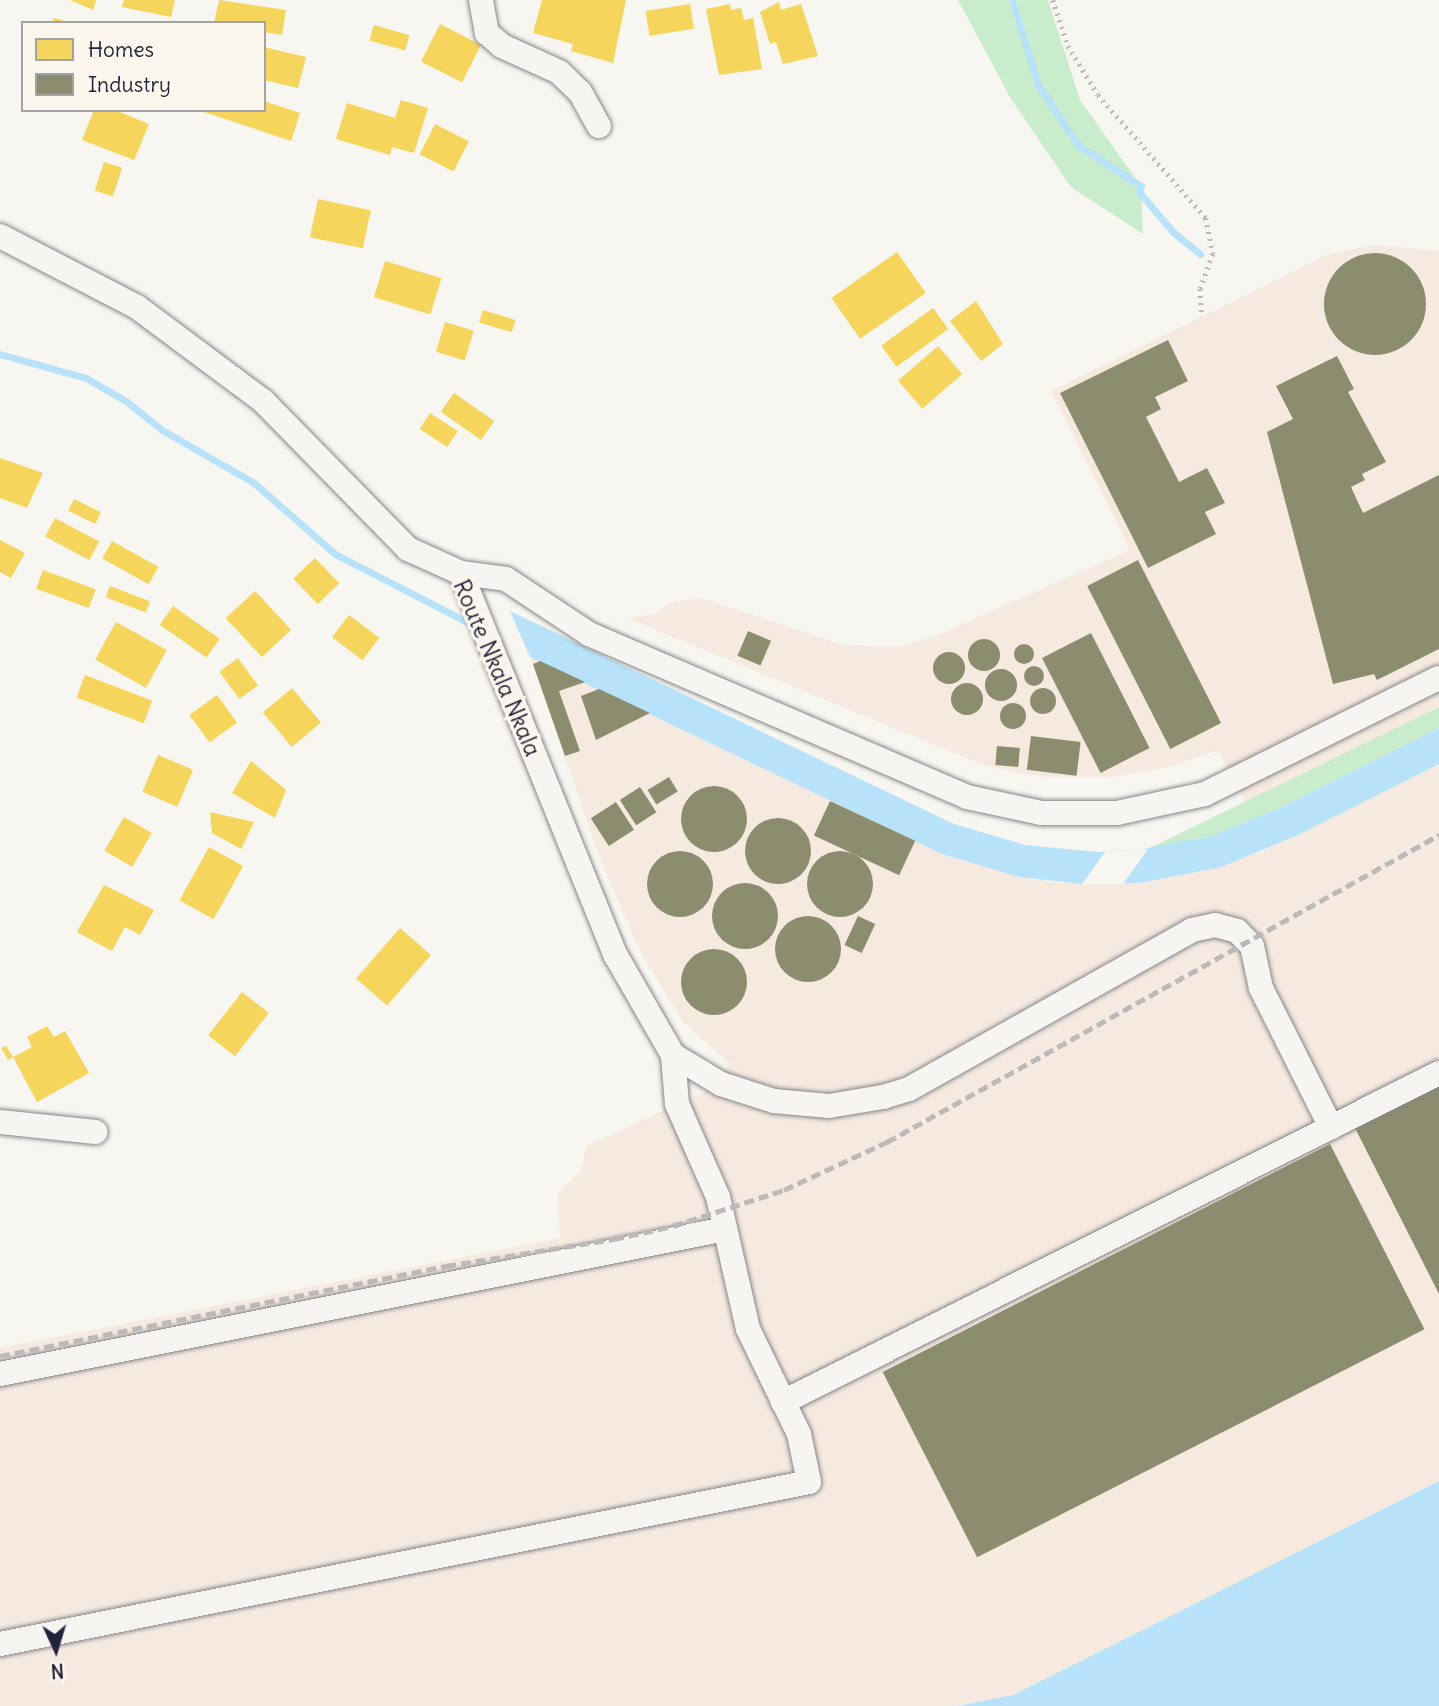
<!DOCTYPE html>
<style>
body{margin:0}
#map{position:relative;width:1439px;height:1706px;overflow:hidden;background:#f8f6f0;font-family:Delius,sans-serif}
div>[style]{position:absolute}
.built>*{inset:0;background:#f5e9e0}
.green>*{inset:0;background:#c9edcc}
.water>*{inset:0;background:#b8e2fa}
.pier>*{inset:0;background:#f8f6f0}
.homes>*{inset:0;background:#f6d55c;transform-origin:0 0}
.industry>*{inset:0;background:#8c8c6e;transform-origin:0 0}
.round{border-radius:50%}
.stream>*{height:7px;margin:-3.5px;padding:0 3.5px;transform-origin:3.5px;border-radius:3.5px;background:#b8e2fa}
.path>*{height:4.5px;margin-top:-2.25px;transform-origin:0;background:repeating-linear-gradient(90deg,#bcbab9 0 2px,transparent 0 7px)}
.roads{filter:drop-shadow(0 0 2px #878688) drop-shadow(0 0 2px #878688)}
.minor>*{height:24px;margin:-12px;padding:0 12px;transform-origin:12px;border-radius:12px;background:#f6f5f1}
.rail>*{height:5px;margin-top:-2.5px;transform-origin:0;background:repeating-linear-gradient(90deg,#bcbab9 0 10px,transparent 0 15px)}
span{translate:-50% -50%;white-space:nowrap;text-align:center;line-height:1.15;-webkit-text-stroke:7px #fbf7ec;paint-order:stroke}
.street-label{font-size:23px;color:#22223b}
.legend{position:absolute;left:21px;top:21px;width:245px;height:91px;box-sizing:border-box;background:#fbf7ec;border:2px solid #a4a2a5;margin:0;padding:9px 12px;list-style:none;font-size:21px;color:#22223b}
.legend li{display:flex;align-items:center;gap:14px;height:35px}
.legend b{width:35px;border:2px solid #a4a2a5}
.north{position:absolute;left:21px;top:1615px;width:70px;height:70px;-webkit-text-stroke:5px #fbf7ec;paint-order:stroke;rotate:176deg;font-size:19px;font-weight:700;line-height:28px;text-align:center;color:#22223b}
.north::after{content:'';display:block;margin:auto;width:24px;height:32px;background:#22223b;clip-path:polygon(50% 0,100% 100%,50% 72%,0 100%)}
</style>
<div id="map">
<div class="built">
<div style="clip-path:polygon(1374px 245px,1439px 251px,1439px 707px,1246px 804px,1218px 750px,1167px 768px,1113px 777px,1045px 777px,1011px 772px,978px 763px,627px 618px,651px 615px,676px 601px,700px 598px,843px 645px,896px 647px,933px 637px,1130px 550px,1051px 391px,1329px 254px)"></div>
<div style="clip-path:polygon(530px 657px,942px 854px,1019px 877px,1058px 883px,1140px 883px,1260px 853px,1439px 764px,1439px 1481px,1013px 1695px,957px 1706px,0 1706px,0 1348px,560px 1238px,558px 1193px,582px 1170px,586px 1146px,715px 1087px,730px 1064px,684px 1023px,640px 951px,604px 869px)"></div>
</div>
<div class="green">
<div style="clip-path:polygon(958px 0,1048px 0,1080px 100px,1141px 186px,1143px 234px,1071px 187px,1011px 99px)"></div>
<div style="clip-path:polygon(1439px 707px,1439px 728px,1282px 807px,1211px 836px,1148px 849px)"></div>
</div>
<div class="water">
<div style="clip-path:polygon(510px 611px,954px 824px,1025px 845px,1098px 852px,1137px 850px,1211px 836px,1282px 807px,1439px 728px,1439px 764px,1296px 836px,1221px 867px,1140px 883px,1082px 884px,1019px 877px,942px 854px,530px 657px)"></div>
<div style="clip-path:polygon(1439px 1481px,1439px 1706px,957px 1706px,1013px 1695px)"></div>
</div>
<div class="pier">
<div style="clip-path:polygon(1148px 849px,1123px 884px,1082px 884px,1105px 852px)"></div>
</div>
<div class="homes">
<div style="clip-path:polygon(70px 0,96px 0,93px 10px)"></div>
<div style="clip-path:polygon(124px 0,175px 0,171px 17px,122px 7px)"></div>
<div style="clip-path:polygon(219px 0,286px 10px,282px 35px,264px 32px,264px 23px,214px 23px)"></div>
<div style="clip-path:polygon(542px 0,626px 0,613px 63px,571px 51px,573px 44px,533px 33px)"></div>
<div style="clip-path:polygon(779px 2px,781px 10px,801px 4px,818px 56px,783px 64px,776px 42px,770px 44px,760px 12px)"></div>
<div style="left:690px;top:4px;width:25px;height:45px;rotate:81deg"></div>
<div style="clip-path:polygon(730px 4px,731px 10px,741px 8px,744px 20px,753px 18px,762px 69px,719px 75px,706px 9px)"></div>
<div style="clip-path:polygon(54px 18px,69px 22px,69px 23px,52px 23px)"></div>
<div style="left:440px;top:24px;width:46px;height:42px;rotate:27deg"></div>
<div style="left:374px;top:25px;width:37px;height:16px;rotate:16deg"></div>
<div style="clip-path:polygon(264px 47px,306px 57px,298px 88px,264px 80px)"></div>
<div style="clip-path:polygon(401px 100px,428px 108px,414px 153px,392px 147px,390px 155px,336px 139px,347px 103px,395px 118px)"></div>
<div style="clip-path:polygon(264px 101px,300px 113px,291px 141px,201px 111px,264px 110px)"></div>
<div style="clip-path:polygon(94px 110px,115px 110px,149px 124px,134px 160px,82px 140px)"></div>
<div style="left:435px;top:124px;width:38px;height:34px;rotate:27deg"></div>
<div style="left:104px;top:162px;width:19px;height:30px;rotate:18deg"></div>
<div style="left:318px;top:199px;width:54px;height:39px;rotate:12deg"></div>
<div style="left:897px;top:252px;width:50px;height:80px;rotate:55deg"></div>
<div style="left:385px;top:261px;width:59px;height:38px;rotate:17deg"></div>
<div style="clip-path:polygon(976px 301px,1003px 344px,981px 361px,950px 321px)"></div>
<div style="left:933px;top:308px;width:26px;height:64px;rotate:54deg"></div>
<div style="left:483px;top:310px;width:34px;height:13px;rotate:17deg"></div>
<div style="left:445px;top:322px;width:30px;height:31px;rotate:17deg"></div>
<div style="left:938px;top:346px;width:37px;height:53px;rotate:49deg"></div>
<div style="left:454px;top:393px;width:49px;height:23px;rotate:35deg"></div>
<div style="left:430px;top:413px;width:33px;height:19px;rotate:33deg"></div>
<div style="clip-path:polygon(0 458px,43px 473px,27px 508px,0 498px)"></div>
<div style="left:74px;top:499px;width:30px;height:13px;rotate:26deg"></div>
<div style="left:55px;top:518px;width:50px;height:21px;rotate:28deg"></div>
<div style="clip-path:polygon(0 540px,25px 553px,11px 578px,0 572px)"></div>
<div style="left:112px;top:541px;width:53px;height:20px;rotate:29deg"></div>
<div style="left:315px;top:558px;width:35px;height:30px;rotate:46deg"></div>
<div style="left:43px;top:570px;width:56px;height:20px;rotate:20deg"></div>
<div style="left:110px;top:586px;width:43px;height:12px;rotate:21deg"></div>
<div style="left:255px;top:591px;width:53px;height:40px;rotate:47deg"></div>
<div style="left:173px;top:606px;width:57px;height:23px;rotate:35deg"></div>
<div style="left:349px;top:615px;width:38px;height:28px;rotate:37deg"></div>
<div style="left:116px;top:622px;width:58px;height:43px;rotate:29deg"></div>
<div style="left:238px;top:658px;width:34px;height:23px;rotate:54deg"></div>
<div style="left:85px;top:675px;width:72px;height:24px;rotate:21deg"></div>
<div style="left:292px;top:688px;width:45px;height:38px;rotate:50deg"></div>
<div style="left:217px;top:695px;width:34px;height:34px;rotate:54deg"></div>
<div style="left:158px;top:755px;width:38px;height:40px;rotate:23deg"></div>
<div style="clip-path:polygon(251px 761px,286px 790px,275px 818px,232px 793px)"></div>
<div style="clip-path:polygon(210px 812px,254px 822px,241px 849px,212px 833px)"></div>
<div style="left:124px;top:817px;width:32px;height:39px;rotate:30deg"></div>
<div style="left:209px;top:847px;width:39px;height:61px;rotate:29deg"></div>
<div style="clip-path:polygon(104px 885px,154px 910px,140px 935px,125px 927px,112px 951px,77px 932px)"></div>
<div style="left:400px;top:928px;width:41px;height:67px;rotate:41deg"></div>
<div style="left:242px;top:992px;width:34px;height:55px;rotate:38deg"></div>
<div style="clip-path:polygon(47px 1026px,54px 1037px,65px 1031px,89px 1073px,37px 1102px,13px 1057px,32px 1047px,27px 1037px)"></div>
<div style="clip-path:polygon(6px 1046px,13px 1057px,8px 1060px,1px 1048px)"></div>
</div>
<div class="industry">
<div class="round" style="left:1324px;top:253px;width:102px;height:102px"></div>
<div style="clip-path:polygon(1168px 340px,1188px 381px,1155px 397px,1161px 409px,1146px 417px,1179px 482px,1207px 468px,1225px 503px,1205px 512px,1216px 534px,1148px 568px,1060px 393px)"></div>
<div style="clip-path:polygon(1337px 356px,1354px 389px,1348px 392px,1386px 462px,1362px 474px,1365px 480px,1351px 487px,1363px 513px,1439px 475px,1439px 649px,1377px 680px,1374px 674px,1333px 684px,1267px 432px,1293px 419px,1276px 386px)"></div>
<div style="left:1138px;top:560px;width:183px;height:57px;rotate:63deg"></div>
<div style="left:748px;top:631px;width:25px;height:27px;rotate:23deg"></div>
<div style="left:1091px;top:633px;width:129px;height:55px;rotate:63deg"></div>
<div class="round" style="left:968px;top:639px;width:32px;height:32px"></div>
<div class="round" style="left:1014px;top:644px;width:20px;height:20px"></div>
<div class="round" style="left:933px;top:652px;width:32px;height:32px"></div>
<div style="clip-path:polygon(540px 661px,585px 682px,559px 691px,580px 751px,565px 756px,533px 664px)"></div>
<div class="round" style="left:1024px;top:666px;width:20px;height:20px"></div>
<div class="round" style="left:985px;top:669px;width:32px;height:32px"></div>
<div class="round" style="left:951px;top:683px;width:32px;height:32px"></div>
<div class="round" style="left:1030px;top:688px;width:26px;height:26px"></div>
<div style="clip-path:polygon(599px 689px,650px 713px,596px 740px,581px 696px)"></div>
<div class="round" style="left:1000px;top:703px;width:26px;height:26px"></div>
<div style="left:1031px;top:736px;width:50px;height:34px;rotate:7deg"></div>
<div style="left:997px;top:746px;width:23px;height:19px;rotate:5deg"></div>
<div style="left:669px;top:777px;width:17px;height:25px;rotate:59deg"></div>
<div class="round" style="left:681px;top:786px;width:66px;height:66px"></div>
<div style="left:640px;top:787px;width:30px;height:24px;rotate:57deg"></div>
<div style="left:830px;top:801px;width:94px;height:38px;rotate:25deg"></div>
<div style="left:616px;top:802px;width:33px;height:30px;rotate:57deg"></div>
<div class="round" style="left:745px;top:818px;width:66px;height:66px"></div>
<div class="round" style="left:647px;top:851px;width:66px;height:66px"></div>
<div class="round" style="left:807px;top:851px;width:66px;height:66px"></div>
<div class="round" style="left:712px;top:883px;width:66px;height:66px"></div>
<div style="left:858px;top:916px;width:19px;height:32px;rotate:25deg"></div>
<div class="round" style="left:775px;top:916px;width:66px;height:66px"></div>
<div class="round" style="left:681px;top:949px;width:66px;height:66px"></div>
<div style="clip-path:polygon(1439px 1086px,1439px 1294px,1355px 1128px)"></div>
<div style="left:1330px;top:1144px;width:208px;height:502px;rotate:63deg"></div>
</div>
<div class="stream">
<div style="left:1012px;top:0;width:89px;rotate:73deg"></div>
<div style="left:1038px;top:85px;width:72px;rotate:56.3deg"></div>
<div style="left:1078px;top:145px;width:75px;rotate:33.1deg"></div>
<div style="left:1141px;top:186px;width:6px;rotate:108deg"></div>
<div style="left:1139px;top:192px;width:52px;rotate:49.6deg"></div>
<div style="left:1173px;top:232px;width:35px;rotate:39deg"></div>
<div style="left:0;top:354px;width:89px;rotate:15.6deg"></div>
<div style="left:86px;top:378px;width:46px;rotate:29.9deg"></div>
<div style="left:126px;top:401px;width:46px;rotate:38.9deg"></div>
<div style="left:162px;top:430px;width:106px;rotate:29.9deg"></div>
<div style="left:254px;top:483px;width:108px;rotate:41.2deg"></div>
<div style="left:335px;top:554px;width:151px;rotate:27.2deg"></div>
</div>
<div class="path">
<div style="left:1053px;top:0;width:48px;rotate:71.9deg"></div>
<div style="left:1068px;top:46px;width:57px;rotate:58.5deg"></div>
<div style="left:1098px;top:95px;width:164px;rotate:48.7deg"></div>
<div style="left:1206px;top:218px;width:37px;rotate:79deg"></div>
<div style="left:1213px;top:254px;width:37px;rotate:110deg"></div>
<div style="left:1200px;top:289px;width:28px;rotate:86deg"></div>
</div>
<div class="roads">
<div class="minor">
<div style="left:481px;top:0;width:34px;rotate:80deg"></div>
<div style="left:487px;top:33px;width:20px;rotate:41deg"></div>
<div style="left:502px;top:46px;width:63px;rotate:24.5deg"></div>
<div style="left:559px;top:72px;width:29px;rotate:44deg"></div>
<div style="left:580px;top:92px;width:39px;rotate:61deg"></div>
<div style="left:0;top:236px;width:154px;rotate:27.4deg"></div>
<div style="left:137px;top:307px;width:157px;rotate:36.7deg"></div>
<div style="left:263px;top:401px;width:207px;rotate:45.6deg"></div>
<div style="left:408px;top:549px;width:58px;rotate:24.4deg"></div>
<div style="left:461px;top:573px;width:413px;rotate:68deg"></div>
<div style="left:616px;top:956px;width:114px;rotate:60.1deg"></div>
<div style="left:461px;top:573px;width:45px;rotate:7.6deg"></div>
<div style="left:506px;top:579px;width:100px;rotate:33.5deg"></div>
<div style="left:589px;top:634px;width:412px;rotate:23.3deg"></div>
<div style="left:967px;top:797px;width:76px;rotate:12.2deg"></div>
<div style="left:1041px;top:813px;width:76px"></div>
<div style="left:1117px;top:813px;width:90px;rotate:-12.2deg"></div>
<div style="left:1205px;top:794px;width:261px;rotate:-26.4deg"></div>
<div style="left:0;top:1122px;width:96px;rotate:6deg"></div>
<div style="left:0;top:1374px;width:739px;rotate:-11.31deg"></div>
<div style="left:783px;top:1402px;width:734px;rotate:-26.63deg"></div>
<div style="left:0;top:1644px;width:825px;rotate:-11.32deg"></div>
<div style="left:809px;top:1482px;width:49px;rotate:-101.8deg"></div>
<div style="left:799px;top:1434px;width:117px;rotate:-115.9deg"></div>
<div style="left:748px;top:1329px;width:135px;rotate:-102.8deg"></div>
<div style="left:718px;top:1197px;width:102px;rotate:-113.8deg"></div>
<div style="left:677px;top:1104px;width:49px;rotate:-94.7deg"></div>
<div style="left:673px;top:1055px;width:56px;rotate:31.1deg"></div>
<div style="left:721px;top:1084px;width:56px;rotate:17.8deg"></div>
<div style="left:774px;top:1101px;width:55px;rotate:5.2deg"></div>
<div style="left:829px;top:1106px;width:55px;rotate:-9.5deg"></div>
<div style="left:883px;top:1097px;width:27px;rotate:-17deg"></div>
<div style="left:909px;top:1089px;width:325px;rotate:-29.3deg"></div>
<div style="left:1192px;top:930px;width:24px;rotate:-12deg"></div>
<div style="left:1215px;top:925px;width:23px;rotate:15deg"></div>
<div style="left:1237px;top:931px;width:21px;rotate:45deg"></div>
<div style="left:1252px;top:946px;width:43px;rotate:77.9deg"></div>
<div style="left:1261px;top:988px;width:156px;rotate:63.3deg"></div>
</div>
</div>
<div class="rail">
<div style="left:0;top:1356px;width:455px;rotate:-11.4deg"></div>
<div style="left:446px;top:1266px;width:170px;rotate:-9.1deg"></div>
<div style="left:614px;top:1239px;width:60px;rotate:-12.4deg"></div>
<div style="left:673px;top:1226px;width:117px;rotate:-18deg"></div>
<div style="left:784px;top:1190px;width:114px;rotate:-25deg"></div>
<div style="left:887px;top:1142px;width:632px;rotate:-29.08deg"></div>
</div>
<div class="street-label">
<span style="left:497px;top:668px;rotate:67deg">Route Nkala Nkala</span>
</div>
<ul class="legend">
<li><b style="height:19px;background:#f6d55c"></b>Homes</li>
<li><b style="height:19px;background:#8c8c6e"></b>Industry</li>
</ul>
<div class="north">N</div>
</div>
